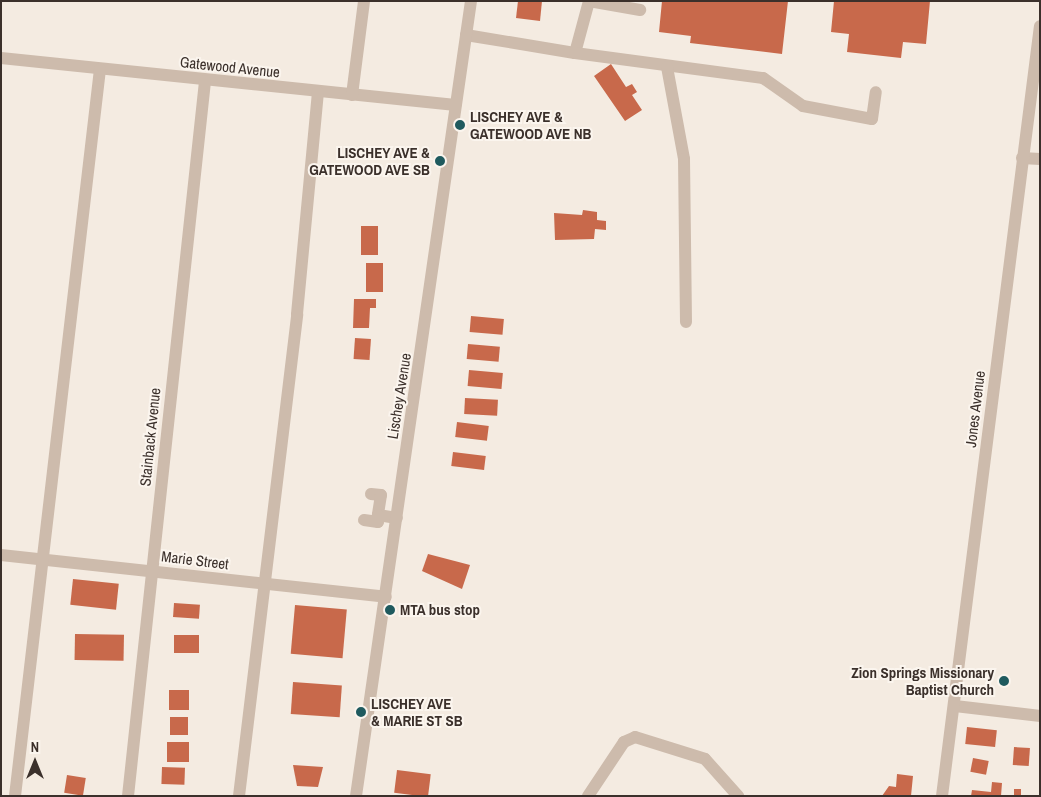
<!DOCTYPE html>
<style>
body{margin:0}
#map{position:relative;width:1041px;height:797px;overflow:hidden;background:#f4ebe1;font-family:"Archivo Narrow",sans-serif}
div>[style]{position:absolute}
.building>*{inset:0;background:#c8694b;transform-origin:0 0}
.minor>*{height:12px;margin:-6px;padding:0 6px;transform-origin:6px;border-radius:6px;background:#cdbbac}
.dots>*{width:14px;height:14px;translate:-50% -50%;box-sizing:border-box;border:2px solid #fbf5ee;border-radius:50%}
span{translate:-50% -50%;white-space:nowrap;text-align:center;line-height:1.15;-webkit-text-stroke:4px #fbf5ee;paint-order:stroke}
.street-label{font-size:15px;color:#3b302b}
.poi-label{font-size:15px;color:#3b302b;font-weight:700}
.left{translate:0 -50%;text-align:left}
.right{translate:-100% -50%;text-align:right}
.frame{position:absolute;inset:0;border:2px solid #3b302b;pointer-events:none}
.north{position:absolute;left:10px;top:737px;width:50px;height:50px;-webkit-text-stroke:4px #fbf5ee;paint-order:stroke;rotate:0deg;font-size:14px;font-weight:700;line-height:20px;text-align:center;color:#3b302b}
.north::after{content:'';display:block;margin:auto;width:18px;height:22px;background:#3b302b;clip-path:polygon(50% 0,100% 100%,50% 72%,0 100%)}
</style>
<div id="map">
<div class="building">
<div style="clip-path:polygon(518px 1px,542px 1px,540px 21px,516px 18px)"></div>
<div style="clip-path:polygon(662px 1px,788px 1px,782px 54px,690px 43px,691px 36px,659px 32px)"></div>
<div style="clip-path:polygon(834px 1px,930px 1px,926px 44px,903px 42px,901px 58px,847px 52px,849px 34px,831px 32px)"></div>
<div style="clip-path:polygon(611px 64px,626px 87px,632px 84px,637px 92px,632px 95px,642px 110px,625px 121px,594px 76px)"></div>
<div style="clip-path:polygon(583px 210px,597px 212px,597px 220px,606px 221px,606px 230px,595px 229px,594px 239px,555px 240px,554px 213px,582px 215px)"></div>
<div style="left:361px;top:226px;width:17px;height:29px"></div>
<div style="left:366px;top:263px;width:17px;height:29px"></div>
<div style="clip-path:polygon(354px 299px,376px 299px,376px 308px,370px 308px,369px 328px,353px 328px)"></div>
<div style="left:471px;top:316px;width:33px;height:16px;rotate:5deg"></div>
<div style="left:355px;top:338px;width:16px;height:21px;rotate:4deg"></div>
<div style="left:468px;top:344px;width:32px;height:15px;rotate:5deg"></div>
<div style="left:469px;top:370px;width:34px;height:16px;rotate:5deg"></div>
<div style="left:465px;top:398px;width:33px;height:16px;rotate:3deg"></div>
<div style="left:457px;top:422px;width:32px;height:15px;rotate:7deg"></div>
<div style="left:453px;top:452px;width:33px;height:14px;rotate:7deg"></div>
<div style="clip-path:polygon(428px 554px,470px 565px,462px 589px,422px 571px)"></div>
<div style="left:73px;top:579px;width:46px;height:26px;rotate:6deg"></div>
<div style="left:174px;top:603px;width:26px;height:14px;rotate:4deg"></div>
<div style="left:295px;top:605px;width:52px;height:49px;rotate:5deg"></div>
<div style="left:75px;top:634px;width:49px;height:26px;rotate:1deg"></div>
<div style="left:174px;top:635px;width:25px;height:18px"></div>
<div style="left:293px;top:682px;width:49px;height:32px;rotate:4deg"></div>
<div style="left:169px;top:690px;width:20px;height:20px"></div>
<div style="left:170px;top:717px;width:18px;height:18px"></div>
<div style="left:967px;top:727px;width:30px;height:17px;rotate:6deg"></div>
<div style="left:167px;top:742px;width:22px;height:20px"></div>
<div style="left:1014px;top:747px;width:16px;height:18px;rotate:4deg"></div>
<div style="left:973px;top:758px;width:16px;height:14px;rotate:11deg"></div>
<div style="clip-path:polygon(293px 765px,323px 767px,318px 787px,297px 786px)"></div>
<div style="left:162px;top:767px;width:23px;height:17px;rotate:2deg"></div>
<div style="left:397px;top:770px;width:34px;height:23px;rotate:7deg"></div>
<div style="clip-path:polygon(897px 774px,913px 776px,911px 796px,882px 796px,889px 786px,896px 787px)"></div>
<div style="left:67px;top:775px;width:19px;height:18px;rotate:9deg"></div>
<div style="clip-path:polygon(992px 782px,1002px 783px,1001px 796px,971px 796px,972px 790px,991px 792px)"></div>
<div style="left:1014px;top:789px;width:7px;height:7px"></div>
</div>
<div class="minor">
<div style="left:589px;top:1px;width:52px;rotate:10deg"></div>
<div style="left:466px;top:35px;width:110px;rotate:9.4deg"></div>
<div style="left:575px;top:53px;width:54px;rotate:-74.9deg"></div>
<div style="left:575px;top:53px;width:190px;rotate:7.6deg"></div>
<div style="left:763px;top:78px;width:49px;rotate:35deg"></div>
<div style="left:803px;top:106px;width:70px;rotate:10.7deg"></div>
<div style="left:872px;top:119px;width:27px;rotate:-82deg"></div>
<div style="left:1px;top:58px;width:457px;rotate:5.9deg"></div>
<div style="left:667px;top:67px;width:94px;rotate:79.5deg"></div>
<div style="left:684px;top:159px;width:163px;rotate:89.3deg"></div>
<div style="left:352px;top:95px;width:95px;rotate:-82.7deg"></div>
<div style="left:1022px;top:158px;width:18px;rotate:3deg"></div>
<div style="left:371px;top:494px;width:10px;rotate:6deg"></div>
<div style="left:381px;top:495px;width:20px;rotate:99deg"></div>
<div style="left:378px;top:515px;width:19px;rotate:9deg"></div>
<div style="left:364px;top:520px;width:14px;rotate:8deg"></div>
<div style="left:378px;top:522px;width:7px;rotate:-90deg"></div>
<div style="left:1px;top:555px;width:387px;rotate:6.2deg"></div>
<div style="left:955px;top:706px;width:86px;rotate:6.7deg"></div>
<div style="left:15px;top:796px;width:732px;rotate:-83.33deg"></div>
<div style="left:128px;top:796px;width:719px;rotate:-83.85deg"></div>
<div style="left:239px;top:796px;width:485px;rotate:-83.1deg"></div>
<div style="left:297px;top:314px;width:223px;rotate:-84.6deg"></div>
<div style="left:356px;top:796px;width:803px;rotate:-81.77deg"></div>
<div style="left:588px;top:796px;width:65px;rotate:-56.3deg"></div>
<div style="left:624px;top:742px;width:12px;rotate:-24deg"></div>
<div style="left:635px;top:737px;width:73px;rotate:17.4deg"></div>
<div style="left:705px;top:759px;width:50px;rotate:48.3deg"></div>
<div style="left:942px;top:796px;width:776px;rotate:-82.75deg"></div>
</div>
<div class="dots">
<div style="left:460px;top:125px;background:#1f5a5e"></div>
<div style="left:440px;top:161px;background:#1f5a5e"></div>
<div style="left:390px;top:610px;background:#1f5a5e"></div>
<div style="left:1004px;top:681px;background:#1f5a5e"></div>
<div style="left:361px;top:712px;background:#1f5a5e"></div>
</div>
<div class="street-label">
<span style="left:230px;top:67px;rotate:6deg">Gatewood Avenue</span>
<span style="left:399px;top:396px;rotate:-81deg">Lischey Avenue</span>
<span style="left:975px;top:409px;rotate:-83deg">Jones Avenue</span>
<span style="left:150px;top:437px;rotate:-84deg">Stainback Avenue</span>
<span style="left:195px;top:560px;rotate:7deg">Marie Street</span>
</div>
<div class="poi-label">
<span class="left" style="left:470px;top:125px">LISCHEY AVE &amp;<br>GATEWOOD AVE NB</span>
<span class="right" style="left:430px;top:161px">LISCHEY AVE &amp;<br>GATEWOOD AVE SB</span>
<span class="left" style="left:400px;top:610px">MTA bus stop</span>
<span class="right" style="left:994px;top:681px">Zion Springs Missionary<br>Baptist Church</span>
<span class="left" style="left:371px;top:712px">LISCHEY AVE<br>&amp; MARIE ST SB</span>
</div>
<div class="frame"></div>
<div class="north">N</div>
</div>
